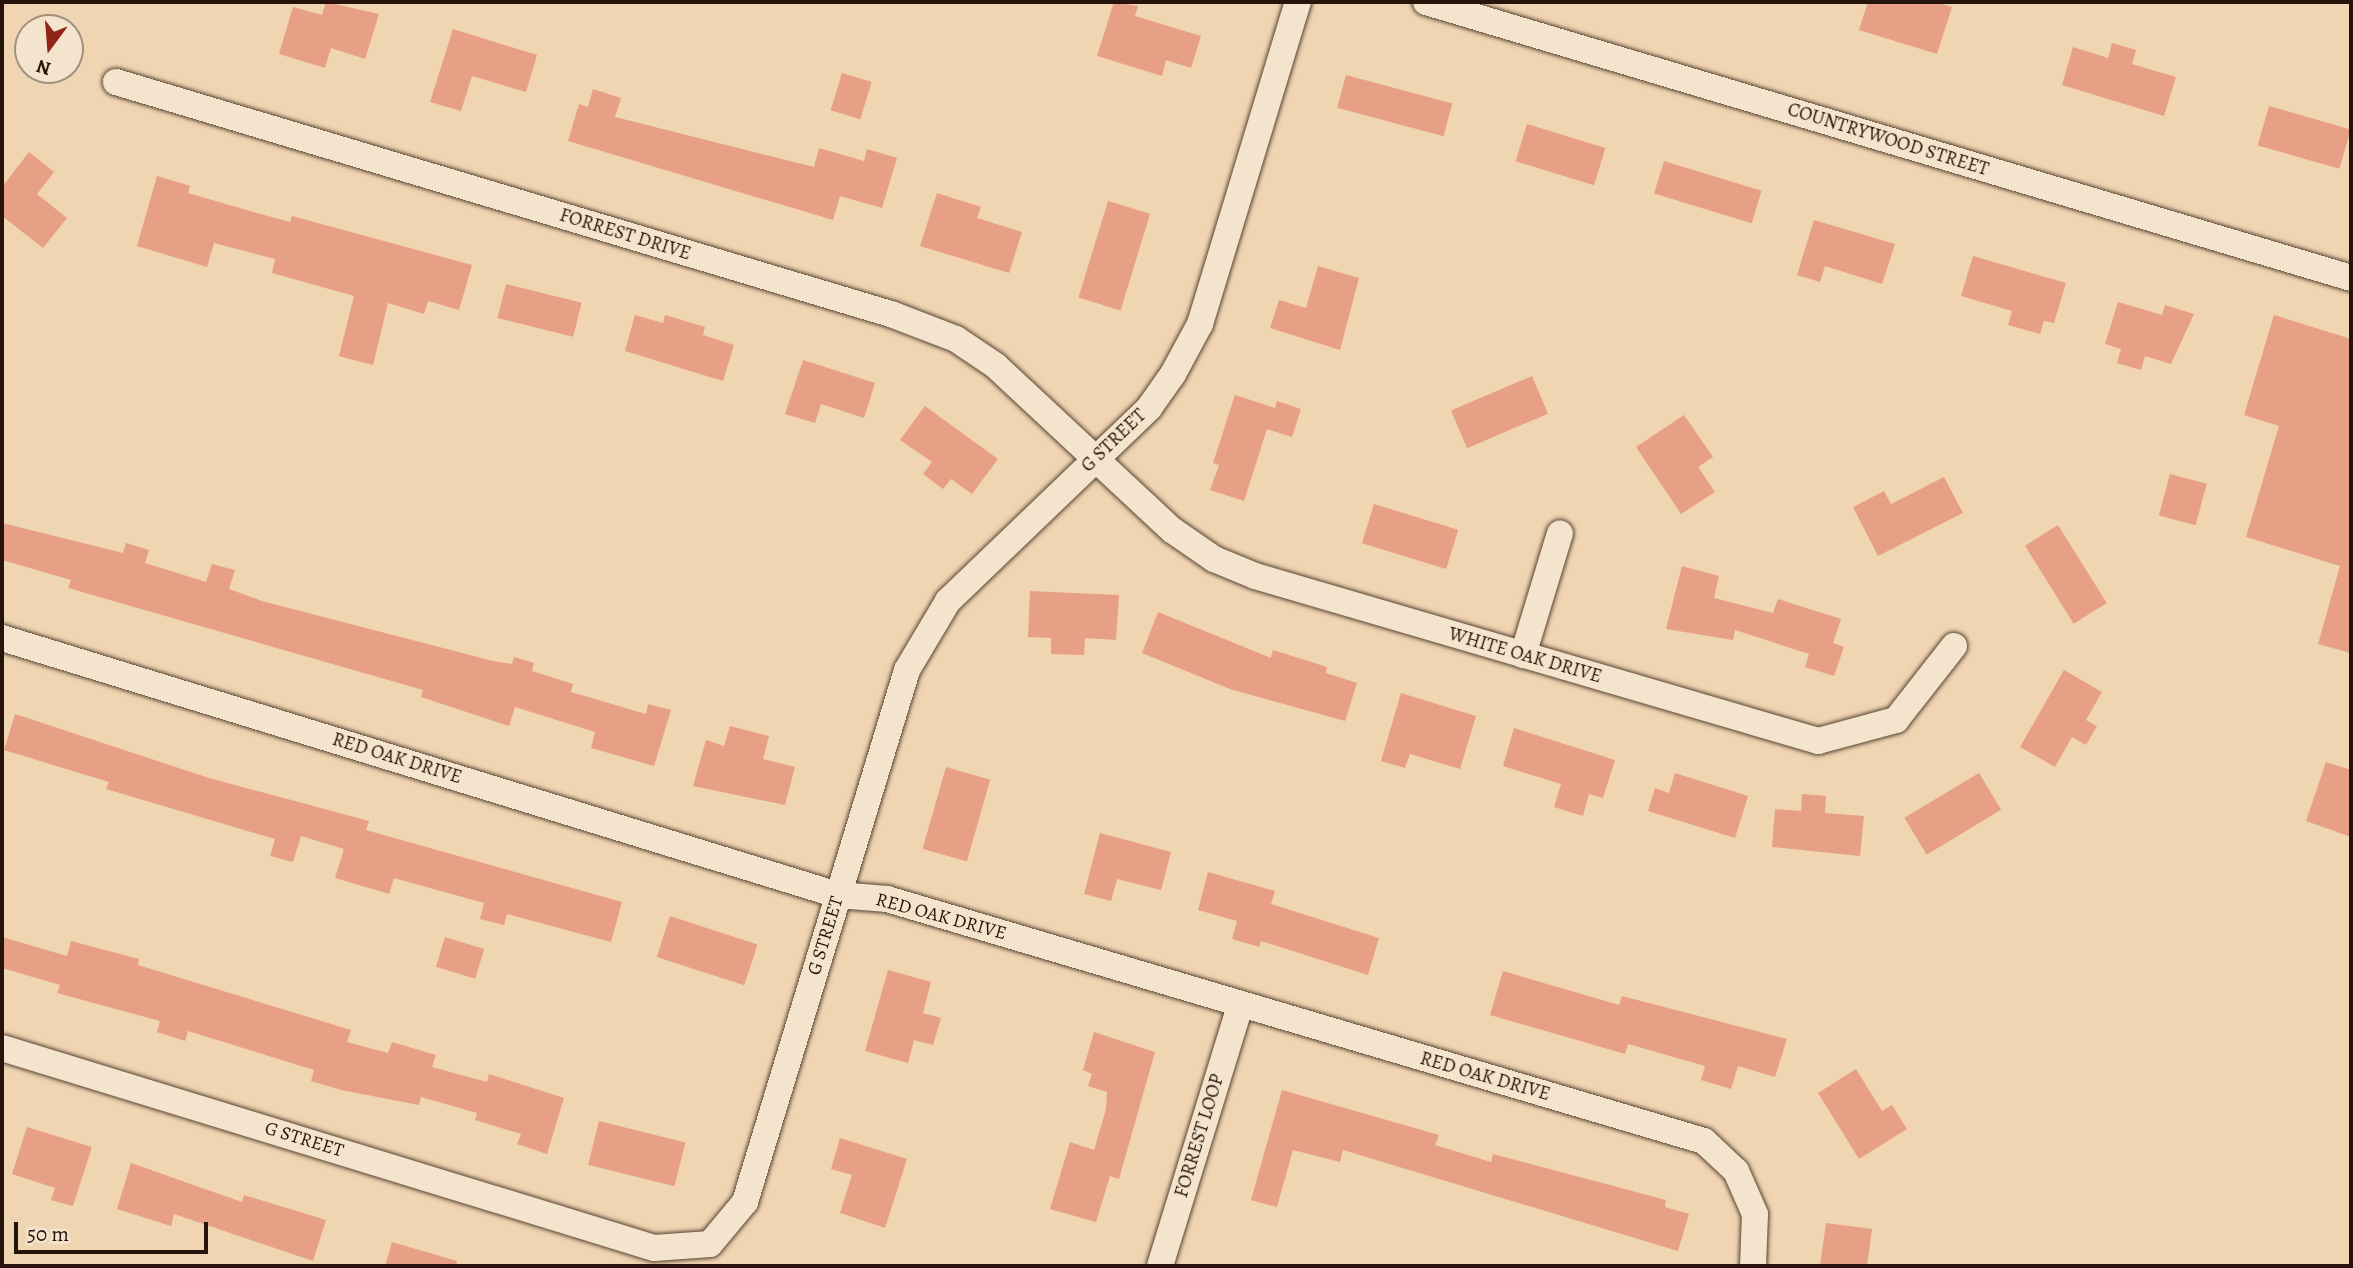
<!DOCTYPE html>
<style>
body{margin:0}
#map{position:relative;width:2353px;height:1268px;overflow:hidden;background:#f0d5b2;font-family:Alegreya,serif}
div>[style]{position:absolute}
.building>*{inset:0;background:#e79f85;transform-origin:0 0}
.roads{filter:drop-shadow(0 0 2px #584434) drop-shadow(0 0 2px #584434)}
.minor>*{height:26px;margin:-13px;padding:0 13px;transform-origin:13px;border-radius:13px;background:#f5e4cd}
span{translate:-50% -50%;white-space:nowrap;text-align:center;line-height:1.15;-webkit-text-stroke:7px #f5e4cd;paint-order:stroke}
.street-label{font-size:19px;color:#26140a}
.frame{position:absolute;inset:0;border:4px solid #26140a;pointer-events:none}
.north{position:absolute;left:14px;top:14px;width:70px;height:70px;box-sizing:border-box;background:#f5e4cd;border:2px solid #a2917f;border-radius:50%;rotate:196deg;font-size:19px;font-weight:700;line-height:28px;text-align:center;color:#26140a}
.north::after{content:'';display:block;margin:auto;width:24px;height:32px;background:#8f2418;clip-path:polygon(50% 0,100% 100%,50% 72%,0 100%)}
.scale{position:absolute;left:14px;top:1222px;width:194px;height:32px;box-sizing:border-box;border:4px solid #26140a;border-top:0;padding-left:9px;font-size:21px;line-height:24px;white-space:nowrap;color:#26140a;-webkit-text-stroke:5px #f5e4cd;paint-order:stroke}
</style>
<div id="map">
<div class="building">
<div style="clip-path:polygon(326px 2px,379px 14px,365px 59px,331px 48px,325px 68px,279px 54px,293px 7px,322px 15px)"></div>
<div style="clip-path:polygon(1114px 2px,1138px 6px,1135px 16px,1201px 36px,1191px 68px,1166px 60px,1162px 76px,1097px 56px)"></div>
<div style="clip-path:polygon(1868px 2px,1935px 2px,1952px 7px,1937px 54px,1859px 30px)"></div>
<div style="clip-path:polygon(453px 29px,537px 55px,526px 92px,472px 76px,461px 111px,430px 102px)"></div>
<div style="clip-path:polygon(2112px 43px,2136px 50px,2132px 64px,2176px 77px,2164px 116px,2062px 85px,2073px 47px,2108px 58px)"></div>
<div style="left:842px;top:73px;width:31px;height:39px;rotate:17deg"></div>
<div style="left:1346px;top:75px;width:110px;height:34px;rotate:15deg"></div>
<div style="clip-path:polygon(593px 89px,621px 98px,615px 117px,814px 167px,819px 148px,864px 161px,867px 149px,897px 158px,882px 208px,840px 196px,833px 220px,568px 141px,579px 104px,588px 107px)"></div>
<div style="left:2269px;top:106px;width:85px;height:41px;rotate:16deg"></div>
<div style="left:1527px;top:124px;width:82px;height:39px;rotate:17deg"></div>
<div style="clip-path:polygon(29px 152px,54px 172px,37px 194px,67px 218px,43px 248px,2px 216px,2px 187px)"></div>
<div style="left:1664px;top:161px;width:102px;height:34px;rotate:17deg"></div>
<div style="clip-path:polygon(157px 176px,190px 186px,188px 193px,257px 213px,290px 222px,292px 216px,472px 265px,459px 310px,428px 301px,424px 314px,388px 303px,373px 365px,339px 356px,354px 296px,272px 273px,275px 259px,214px 243px,207px 267px,137px 246px)"></div>
<div style="clip-path:polygon(937px 193px,981px 207px,977px 218px,1022px 232px,1009px 273px,920px 246px)"></div>
<div style="left:1108px;top:201px;width:44px;height:101px;rotate:17deg"></div>
<div style="clip-path:polygon(1814px 220px,1895px 244px,1882px 284px,1825px 266px,1820px 282px,1797px 275px)"></div>
<div style="clip-path:polygon(1973px 256px,2066px 283px,2054px 323px,2044px 321px,2040px 334px,2008px 325px,2012px 311px,1961px 296px)"></div>
<div style="clip-path:polygon(1318px 266px,1359px 278px,1340px 350px,1270px 328px,1279px 300px,1306px 308px)"></div>
<div style="left:506px;top:284px;width:78px;height:35px;rotate:14deg"></div>
<div style="clip-path:polygon(2118px 302px,2162px 315px,2165px 305px,2194px 314px,2171px 364px,2145px 356px,2141px 370px,2117px 363px,2121px 349px,2105px 344px)"></div>
<div style="clip-path:polygon(635px 315px,663px 323px,665px 315px,705px 327px,703px 335px,734px 345px,723px 381px,625px 351px)"></div>
<div style="clip-path:polygon(2274px 315px,2351px 339px,2351px 653px,2318px 644px,2340px 566px,2246px 537px,2279px 426px,2244px 415px)"></div>
<div style="clip-path:polygon(803px 360px,875px 383px,864px 418px,821px 404px,815px 423px,785px 414px)"></div>
<div style="left:1532px;top:376px;width:41px;height:88px;rotate:67deg"></div>
<div style="clip-path:polygon(1235px 395px,1275px 408px,1277px 401px,1301px 409px,1292px 437px,1267px 429px,1244px 501px,1210px 490px,1219px 465px,1213px 463px)"></div>
<div style="clip-path:polygon(925px 406px,998px 459px,972px 494px,951px 479px,943px 489px,923px 474px,932px 462px,900px 440px)"></div>
<div style="clip-path:polygon(1684px 415px,1713px 457px,1698px 467px,1715px 492px,1681px 514px,1636px 447px)"></div>
<div style="left:2170px;top:474px;width:38px;height:43px;rotate:15deg"></div>
<div style="clip-path:polygon(1944px 477px,1963px 513px,1878px 556px,1853px 507px,1884px 491px,1891px 504px)"></div>
<div style="left:1374px;top:504px;width:88px;height:41px;rotate:17deg"></div>
<div style="clip-path:polygon(2px 523px,123px 553px,126px 543px,149px 550px,145px 563px,206px 582px,212px 564px,235px 570px,229px 589px,262px 601px,493px 661px,512px 664px,514px 657px,534px 663px,532px 671px,573px 684px,571px 692px,646px 714px,648px 704px,671px 710px,654px 766px,591px 748px,595px 732px,515px 707px,509px 726px,421px 697px,423px 690px,68px 588px,71px 580px,2px 560px)"></div>
<div style="left:2058px;top:525px;width:92px;height:39px;rotate:58deg"></div>
<div style="clip-path:polygon(1682px 566px,1719px 576px,1714px 598px,1773px 613px,1778px 599px,1841px 619px,1833px 643px,1844px 647px,1834px 676px,1805px 667px,1809px 654px,1735px 630px,1733px 640px,1666px 629px)"></div>
<div style="clip-path:polygon(1030px 591px,1119px 595px,1116px 640px,1085px 638px,1084px 655px,1051px 654px,1051px 638px,1028px 637px)"></div>
<div style="clip-path:polygon(1158px 612px,1271px 658px,1273px 650px,1327px 667px,1326px 673px,1357px 683px,1345px 721px,1230px 689px,1142px 653px)"></div>
<div style="clip-path:polygon(2064px 670px,2102px 692px,2086px 720px,2097px 726px,2086px 745px,2072px 737px,2055px 767px,2020px 747px)"></div>
<div style="clip-path:polygon(1401px 693px,1476px 716px,1460px 769px,1410px 754px,1405px 768px,1381px 761px)"></div>
<div style="clip-path:polygon(15px 714px,209px 778px,369px 821px,366px 830px,622px 902px,611px 942px,507px 914px,504px 925px,480px 919px,484px 903px,394px 878px,389px 894px,335px 878px,344px 849px,301px 836px,293px 862px,270px 856px,275px 839px,106px 789px,109px 782px,4px 750px)"></div>
<div style="clip-path:polygon(730px 726px,769px 736px,763px 759px,795px 767px,785px 805px,693px 786px,706px 740px,724px 746px)"></div>
<div style="clip-path:polygon(1514px 728px,1615px 760px,1603px 798px,1589px 794px,1583px 816px,1554px 807px,1561px 784px,1503px 766px)"></div>
<div style="clip-path:polygon(2326px 762px,2351px 770px,2351px 837px,2306px 821px)"></div>
<div style="left:946px;top:767px;width:46px;height:85px;rotate:16deg"></div>
<div style="clip-path:polygon(1675px 773px,1748px 796px,1735px 838px,1648px 811px,1655px 788px,1669px 793px)"></div>
<div style="left:1979px;top:773px;width:43px;height:87px;rotate:59deg"></div>
<div style="clip-path:polygon(1802px 794px,1826px 796px,1825px 813px,1864px 816px,1860px 856px,1772px 847px,1775px 809px,1801px 811px)"></div>
<div style="clip-path:polygon(1100px 833px,1171px 852px,1161px 890px,1117px 879px,1111px 901px,1084px 894px)"></div>
<div style="clip-path:polygon(1208px 872px,1275px 891px,1271px 904px,1379px 938px,1368px 975px,1261px 941px,1259px 947px,1232px 939px,1237px 921px,1198px 910px)"></div>
<div style="left:670px;top:916px;width:92px;height:43px;rotate:18deg"></div>
<div style="clip-path:polygon(2px 937px,67px 956px,71px 941px,139px 959px,138px 965px,351px 1030px,347px 1042px,388px 1053px,392px 1042px,436px 1055px,432px 1067px,487px 1082px,489px 1074px,564px 1098px,547px 1154px,517px 1144px,521px 1134px,475px 1120px,477px 1113px,421px 1097px,419px 1105px,341px 1090px,311px 1081px,314px 1070px,188px 1031px,185px 1041px,157px 1032px,160px 1021px,57px 993px,60px 985px,2px 968px)"></div>
<div style="left:445px;top:937px;width:41px;height:31px;rotate:17deg"></div>
<div style="clip-path:polygon(888px 970px,931px 982px,923px 1013px,941px 1018px,933px 1045px,914px 1040px,908px 1063px,865px 1051px)"></div>
<div style="clip-path:polygon(1503px 971px,1619px 1005px,1622px 996px,1787px 1039px,1775px 1077px,1738px 1066px,1731px 1089px,1701px 1080px,1705px 1066px,1628px 1044px,1625px 1054px,1490px 1015px)"></div>
<div style="clip-path:polygon(1094px 1032px,1155px 1052px,1119px 1179px,1110px 1176px,1096px 1222px,1050px 1209px,1070px 1142px,1094px 1150px,1106px 1109px,1107px 1092px,1088px 1086px,1092px 1074px,1083px 1070px)"></div>
<div style="clip-path:polygon(1856px 1069px,1882px 1111px,1892px 1105px,1907px 1129px,1859px 1159px,1818px 1093px)"></div>
<div style="clip-path:polygon(1282px 1090px,1439px 1135px,1435px 1145px,1491px 1162px,1493px 1154px,1666px 1200px,1665px 1207px,1689px 1214px,1678px 1251px,1343px 1150px,1340px 1162px,1293px 1150px,1277px 1207px,1251px 1200px)"></div>
<div style="left:599px;top:1121px;width:89px;height:45px;rotate:14deg"></div>
<div style="clip-path:polygon(27px 1127px,92px 1147px,73px 1206px,51px 1200px,55px 1188px,12px 1174px)"></div>
<div style="clip-path:polygon(840px 1138px,907px 1159px,885px 1228px,840px 1213px,852px 1175px,831px 1169px)"></div>
<div style="clip-path:polygon(131px 1163px,242px 1202px,244px 1195px,326px 1220px,313px 1261px,174px 1214px,171px 1226px,117px 1209px)"></div>
<div style="clip-path:polygon(1826px 1223px,1872px 1229px,1867px 1266px,1820px 1266px)"></div>
<div style="clip-path:polygon(392px 1242px,457px 1261px,456px 1266px,385px 1266px)"></div>
</div>
<div class="roads">
<div class="minor">
<div style="left:1426px;top:2px;width:965px;rotate:16.61deg"></div>
<div style="left:116px;top:82px;width:809px;rotate:16.67deg"></div>
<div style="left:891px;top:314px;width:70px;rotate:21deg"></div>
<div style="left:956px;top:339px;width:48px;rotate:34deg"></div>
<div style="left:996px;top:366px;width:241px;rotate:43deg"></div>
<div style="left:1172px;top:530px;width:51px;rotate:34.6deg"></div>
<div style="left:1214px;top:559px;width:44px;rotate:22.5deg"></div>
<div style="left:1255px;top:576px;width:587px;rotate:16.33deg"></div>
<div style="left:1818px;top:741px;width:81px;rotate:-15.1deg"></div>
<div style="left:1896px;top:720px;width:94px;rotate:-51.9deg"></div>
<div style="left:2px;top:638px;width:875px;rotate:17.09deg"></div>
<div style="left:838px;top:895px;width:49px;rotate:4.7deg"></div>
<div style="left:887px;top:899px;width:852px;rotate:16.5deg"></div>
<div style="left:1704px;top:1141px;width:44px;rotate:43.2deg"></div>
<div style="left:1736px;top:1171px;width:47px;rotate:66.2deg"></div>
<div style="left:1755px;top:1214px;width:52px;rotate:92.2deg"></div>
<div style="left:1523px;top:655px;width:127px;rotate:-73.1deg"></div>
<div style="left:2px;top:1048px;width:682px;rotate:17.05deg"></div>
<div style="left:654px;top:1248px;width:56px;rotate:-4.1deg"></div>
<div style="left:710px;top:1244px;width:55px;rotate:-50.2deg"></div>
<div style="left:745px;top:1202px;width:556px;rotate:-73.06deg"></div>
<div style="left:907px;top:670px;width:80px;rotate:-59.3deg"></div>
<div style="left:948px;top:601px;width:279px;rotate:-43.8deg"></div>
<div style="left:1149px;top:408px;width:42px;rotate:-54.8deg"></div>
<div style="left:1173px;top:374px;width:57px;rotate:-61.6deg"></div>
<div style="left:1200px;top:324px;width:337px;rotate:-73.1deg"></div>
<div style="left:1160px;top:1266px;width:272px;rotate:-72.9deg"></div>
</div>
</div>
<div class="street-label">
<span style="left:1888px;top:140px;rotate:17deg">COUNTRYWOOD STREET</span>
<span style="left:625px;top:235px;rotate:17deg">FORREST DRIVE</span>
<span style="left:1114px;top:441px;rotate:-44deg">G STREET</span>
<span style="left:1525px;top:656px;rotate:16deg">WHITE OAK DRIVE</span>
<span style="left:397px;top:759px;rotate:17deg">RED OAK DRIVE</span>
<span style="left:941px;top:917px;rotate:15deg">RED OAK DRIVE</span>
<span style="left:826px;top:936px;rotate:-73deg">G STREET</span>
<span style="left:1485px;top:1077px;rotate:16deg">RED OAK DRIVE</span>
<span style="left:1200px;top:1136px;rotate:-73deg">FORREST LOOP</span>
<span style="left:304px;top:1140px;rotate:17deg">G STREET</span>
</div>
<div class="frame"></div>
<div class="north">N</div>
<div class="scale">50 m</div>
</div>
